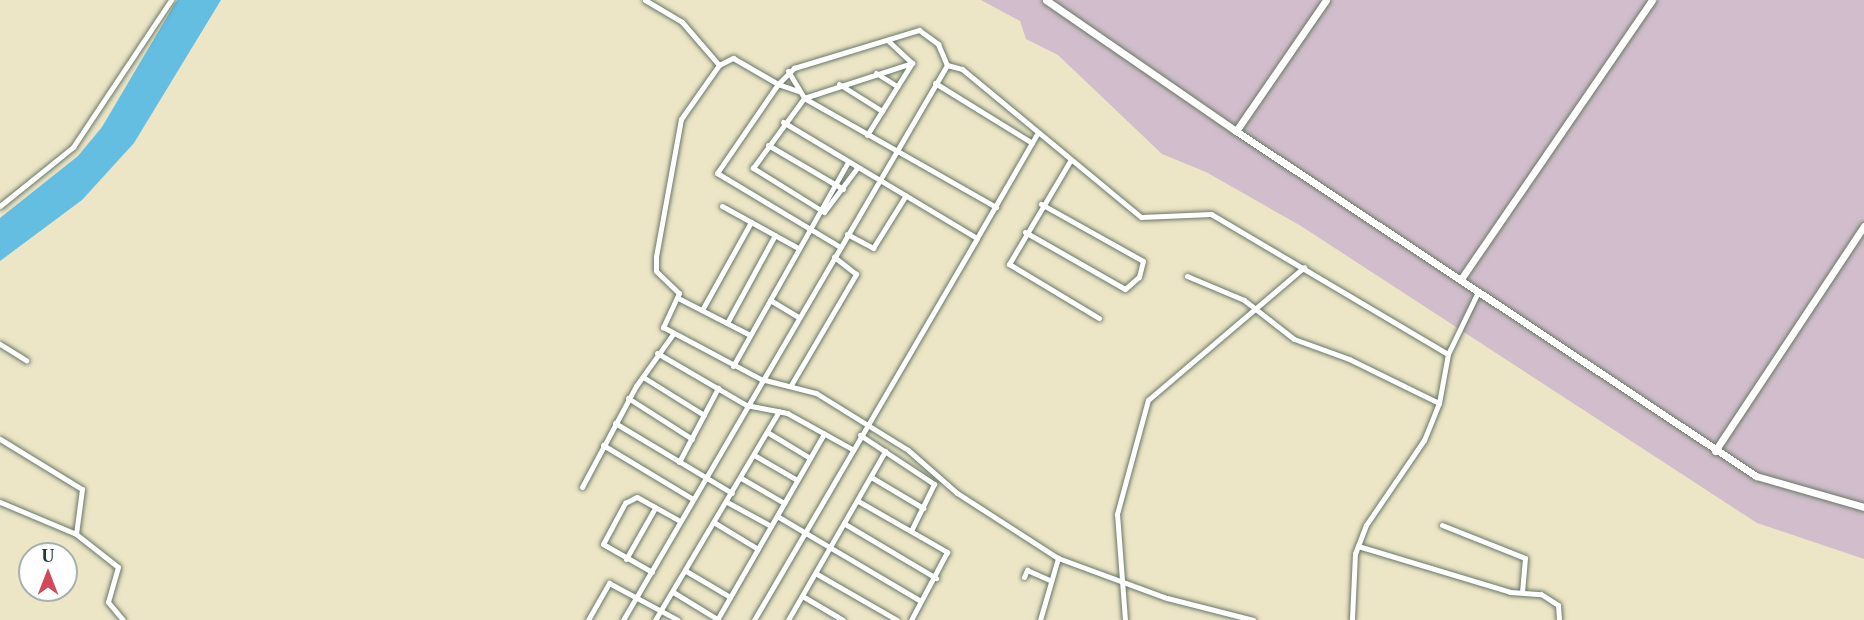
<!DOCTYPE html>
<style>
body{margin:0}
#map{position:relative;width:1864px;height:620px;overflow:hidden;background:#ece5c6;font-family:"Libre Caslon Text",serif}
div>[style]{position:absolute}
.industrial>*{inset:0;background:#d1bdcb}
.water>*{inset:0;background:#64bee2}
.roads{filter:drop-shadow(0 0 2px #677867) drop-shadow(0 0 2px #677867)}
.minor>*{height:5px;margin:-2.5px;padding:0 2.5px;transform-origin:2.5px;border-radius:2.5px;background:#fff}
.tertiary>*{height:7px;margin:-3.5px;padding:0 3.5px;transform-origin:3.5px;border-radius:3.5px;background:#fff}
span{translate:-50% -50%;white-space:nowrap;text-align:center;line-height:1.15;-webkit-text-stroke:4.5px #fff;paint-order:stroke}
.north{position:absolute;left:18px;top:542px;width:60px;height:60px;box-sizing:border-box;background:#fff;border:2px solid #a5b1ae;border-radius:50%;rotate:0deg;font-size:16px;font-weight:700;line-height:24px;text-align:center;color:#1f3d34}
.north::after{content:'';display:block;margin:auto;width:21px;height:27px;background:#d1495b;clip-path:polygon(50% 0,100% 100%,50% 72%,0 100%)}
</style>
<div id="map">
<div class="industrial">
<div style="clip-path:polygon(981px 0,1864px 0,1864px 559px,1757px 523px,1301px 226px,1206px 172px,1162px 154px,1058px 55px,1026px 39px,1020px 21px)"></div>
</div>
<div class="water">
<div style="clip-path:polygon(177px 0,221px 0,134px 143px,82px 200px,0 261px,0 218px,78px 156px,102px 127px)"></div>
</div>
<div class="roads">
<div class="minor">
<div style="left:645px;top:0;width:43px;rotate:30.7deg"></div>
<div style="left:682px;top:22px;width:57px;rotate:49.3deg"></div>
<div style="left:719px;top:65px;width:66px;rotate:125.1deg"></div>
<div style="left:681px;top:119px;width:140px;rotate:100.3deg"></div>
<div style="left:656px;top:257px;width:14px;rotate:90deg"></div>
<div style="left:656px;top:271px;width:32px;rotate:44deg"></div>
<div style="left:679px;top:293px;width:38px;rotate:115deg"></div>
<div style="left:663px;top:327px;width:111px;rotate:28deg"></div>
<div style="left:761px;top:379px;width:57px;rotate:14.3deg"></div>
<div style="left:816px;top:393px;width:108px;rotate:31.8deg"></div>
<div style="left:908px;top:450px;width:65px;rotate:41.3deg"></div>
<div style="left:957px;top:493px;width:120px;rotate:32.8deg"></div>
<div style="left:1058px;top:558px;width:116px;rotate:20.2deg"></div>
<div style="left:1167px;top:598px;width:89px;rotate:14.3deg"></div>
<div style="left:719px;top:65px;width:16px;rotate:-27deg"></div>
<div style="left:733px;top:58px;width:52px;rotate:30deg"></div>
<div style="left:778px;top:84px;width:23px;rotate:-45deg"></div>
<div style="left:794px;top:68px;width:131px;rotate:-16.9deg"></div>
<div style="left:919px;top:30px;width:24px;rotate:36deg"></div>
<div style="left:938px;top:44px;width:23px;rotate:67deg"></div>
<div style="left:947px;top:65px;width:16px;rotate:15deg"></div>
<div style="left:962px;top:69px;width:232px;rotate:39.6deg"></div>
<div style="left:1141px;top:217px;width:70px;rotate:-2.5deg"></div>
<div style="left:1211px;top:214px;width:275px;rotate:30.6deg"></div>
<div style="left:1448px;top:354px;width:50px;rotate:100.4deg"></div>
<div style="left:1439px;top:403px;width:40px;rotate:112deg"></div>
<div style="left:1424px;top:440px;width:103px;rotate:124.3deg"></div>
<div style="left:1366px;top:525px;width:30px;rotate:111deg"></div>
<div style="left:1355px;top:553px;width:67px;rotate:92.6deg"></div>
<div style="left:788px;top:71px;width:31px;rotate:59deg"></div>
<div style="left:804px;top:98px;width:221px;rotate:29.6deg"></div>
<div style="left:876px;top:73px;width:25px;rotate:32deg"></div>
<div style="left:935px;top:83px;width:114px;rotate:31.7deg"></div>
<div style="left:839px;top:84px;width:51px;rotate:32.1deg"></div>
<div style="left:798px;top:91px;width:21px;rotate:-161deg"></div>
<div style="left:778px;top:84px;width:108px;rotate:124.4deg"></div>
<div style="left:717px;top:173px;width:144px;rotate:31deg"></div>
<div style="left:783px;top:122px;width:226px;rotate:30.9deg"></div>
<div style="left:977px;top:238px;width:120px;rotate:-60deg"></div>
<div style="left:867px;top:135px;width:85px;rotate:-58deg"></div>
<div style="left:912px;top:63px;width:33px;rotate:-137deg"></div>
<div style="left:768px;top:145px;width:87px;rotate:30.4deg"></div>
<div style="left:1070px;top:161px;width:120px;rotate:120.6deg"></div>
<div style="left:1009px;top:264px;width:105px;rotate:31deg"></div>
<div style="left:857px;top:168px;width:55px;rotate:126.9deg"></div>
<div style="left:824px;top:212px;width:84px;rotate:-148.2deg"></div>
<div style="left:753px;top:168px;width:87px;rotate:-53.9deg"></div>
<div style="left:804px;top:98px;width:114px;rotate:-18deg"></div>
<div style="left:0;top:206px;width:94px;rotate:-38.9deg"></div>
<div style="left:73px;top:147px;width:177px;rotate:-56.3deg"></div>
<div style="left:722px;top:206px;width:87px;rotate:28.9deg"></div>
<div style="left:1025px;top:232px;width:115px;rotate:29.7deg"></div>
<div style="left:1125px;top:289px;width:18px;rotate:-41deg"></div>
<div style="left:1139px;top:277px;width:16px;rotate:-76deg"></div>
<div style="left:1143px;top:261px;width:117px;rotate:-150.8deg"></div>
<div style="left:847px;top:234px;width:30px;rotate:28deg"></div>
<div style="left:873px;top:248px;width:62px;rotate:-58.1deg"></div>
<div style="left:1187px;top:276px;width:62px;rotate:22.8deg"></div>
<div style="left:1244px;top:300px;width:63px;rotate:38deg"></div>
<div style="left:1294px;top:339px;width:59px;rotate:20deg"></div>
<div style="left:1349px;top:359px;width:100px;rotate:26.1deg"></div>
<div style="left:678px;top:298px;width:81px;rotate:27.2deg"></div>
<div style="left:770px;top:300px;width:33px;rotate:31deg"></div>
<div style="left:702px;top:310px;width:101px;rotate:-60.9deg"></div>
<div style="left:727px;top:323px;width:100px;rotate:-61.4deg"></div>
<div style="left:0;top:344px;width:31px;rotate:32deg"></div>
<div style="left:657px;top:353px;width:103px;rotate:30.3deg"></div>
<div style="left:746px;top:405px;width:42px;rotate:11deg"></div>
<div style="left:787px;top:413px;width:74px;rotate:29deg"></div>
<div style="left:1448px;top:354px;width:69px;rotate:-64.2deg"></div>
<div style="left:733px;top:366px;width:234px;rotate:-60.6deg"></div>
<div style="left:643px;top:377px;width:72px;rotate:31.9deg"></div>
<div style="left:791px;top:385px;width:129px;rotate:-59.6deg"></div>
<div style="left:856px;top:274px;width:28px;rotate:-142deg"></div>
<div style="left:628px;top:398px;width:76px;rotate:32.6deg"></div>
<div style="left:615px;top:423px;width:136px;rotate:30.9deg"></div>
<div style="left:767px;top:432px;width:50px;rotate:31.2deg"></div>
<div style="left:860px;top:435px;width:89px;rotate:33.5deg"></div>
<div style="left:934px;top:484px;width:52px;rotate:116.1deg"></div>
<div style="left:0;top:439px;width:96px;rotate:31.4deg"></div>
<div style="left:82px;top:489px;width:45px;rotate:97.6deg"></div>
<div style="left:76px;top:534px;width:53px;rotate:38.2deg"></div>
<div style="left:118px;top:567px;width:36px;rotate:106deg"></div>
<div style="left:108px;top:602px;width:23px;rotate:50deg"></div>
<div style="left:603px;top:445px;width:105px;rotate:31deg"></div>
<div style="left:754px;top:455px;width:50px;rotate:30.2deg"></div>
<div style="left:679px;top:462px;width:84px;rotate:-62.2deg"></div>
<div style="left:871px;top:477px;width:61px;rotate:30.8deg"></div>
<div style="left:741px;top:478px;width:50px;rotate:30.2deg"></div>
<div style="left:582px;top:487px;width:115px;rotate:-61.9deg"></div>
<div style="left:636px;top:386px;width:64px;rotate:-54.6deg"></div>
<div style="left:858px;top:501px;width:103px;rotate:29.8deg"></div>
<div style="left:947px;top:552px;width:77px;rotate:117.9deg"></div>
<div style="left:0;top:502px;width:82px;rotate:22.8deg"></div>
<div style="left:727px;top:502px;width:50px;rotate:28.6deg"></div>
<div style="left:777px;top:516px;width:167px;rotate:30.6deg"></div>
<div style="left:715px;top:523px;width:50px;rotate:31.2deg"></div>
<div style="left:845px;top:524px;width:106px;rotate:30.7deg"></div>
<div style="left:1442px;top:525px;width:89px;rotate:21.7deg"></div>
<div style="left:1525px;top:558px;width:34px;rotate:95deg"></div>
<div style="left:1358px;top:546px;width:159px;rotate:16.8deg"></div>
<div style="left:1510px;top:592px;width:31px;rotate:4deg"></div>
<div style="left:1541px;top:594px;width:20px;rotate:33deg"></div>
<div style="left:1558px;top:605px;width:15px;rotate:86deg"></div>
<div style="left:626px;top:559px;width:59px;rotate:-60.4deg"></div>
<div style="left:686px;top:571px;width:51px;rotate:30.6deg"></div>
<div style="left:652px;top:572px;width:56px;rotate:-150.3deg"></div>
<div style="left:603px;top:544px;width:47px;rotate:-61.8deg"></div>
<div style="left:625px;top:503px;width:13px;rotate:-27deg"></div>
<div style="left:637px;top:497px;width:49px;rotate:29.2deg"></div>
<div style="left:817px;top:574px;width:92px;rotate:29.9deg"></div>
<div style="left:1024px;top:577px;width:8px;rotate:-67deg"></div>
<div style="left:1027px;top:570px;width:24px;rotate:24deg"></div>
<div style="left:673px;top:592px;width:52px;rotate:31.5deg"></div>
<div style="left:804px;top:597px;width:45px;rotate:30.5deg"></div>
<div style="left:588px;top:620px;width:43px;rotate:-60.4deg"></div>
<div style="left:609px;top:583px;width:78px;rotate:28.2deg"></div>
<div style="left:623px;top:620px;width:643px;rotate:-59.72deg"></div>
<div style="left:655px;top:620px;width:243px;rotate:-59.3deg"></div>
<div style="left:717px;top:620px;width:215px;rotate:-60.1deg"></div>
<div style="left:754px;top:620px;width:442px;rotate:-59.7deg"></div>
<div style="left:788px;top:620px;width:195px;rotate:-60.1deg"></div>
<div style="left:1040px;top:620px;width:65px;rotate:-73.8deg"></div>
<div style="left:1125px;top:620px;width:106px;rotate:-94.3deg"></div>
<div style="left:1117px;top:514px;width:118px;rotate:-74.8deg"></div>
<div style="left:1148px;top:400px;width:205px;rotate:-40.4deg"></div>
</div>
<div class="tertiary">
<div style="left:1046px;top:0;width:231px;rotate:34.6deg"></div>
<div style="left:1236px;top:131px;width:159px;rotate:-55.5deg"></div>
<div style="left:1236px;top:131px;width:624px;rotate:33.56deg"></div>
<div style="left:1756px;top:476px;width:112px;rotate:16deg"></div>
<div style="left:1461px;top:279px;width:338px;rotate:-55.6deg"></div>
<div style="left:1715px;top:451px;width:270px;rotate:-56.5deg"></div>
</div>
</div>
<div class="north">U</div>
</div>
